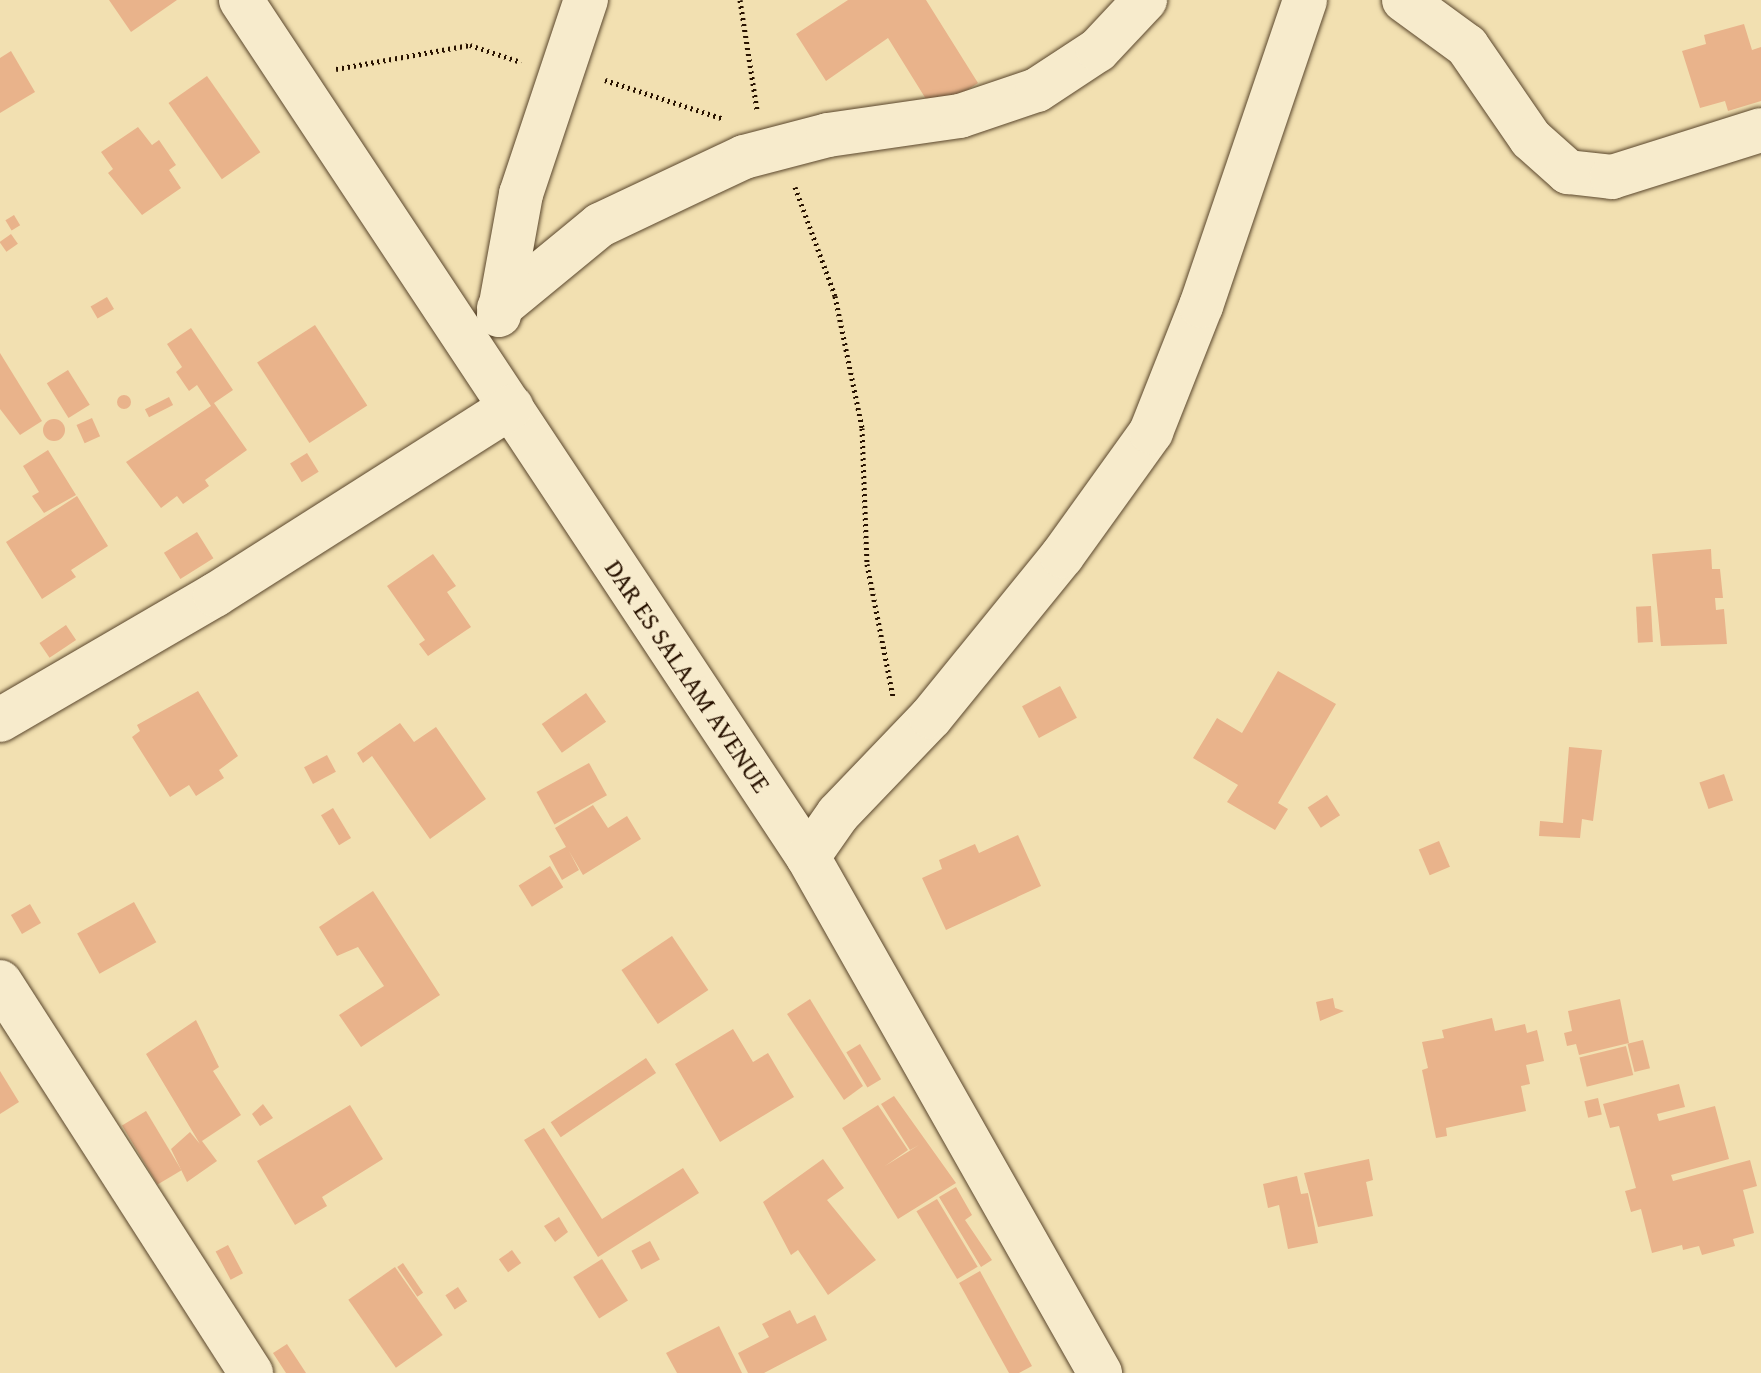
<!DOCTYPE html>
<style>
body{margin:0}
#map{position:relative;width:1761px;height:1373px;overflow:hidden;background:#f2e0b1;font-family:"Gentium Book Plus",serif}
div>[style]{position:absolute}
.building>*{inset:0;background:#e9b38b;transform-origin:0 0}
.round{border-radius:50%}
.path>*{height:5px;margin-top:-2.5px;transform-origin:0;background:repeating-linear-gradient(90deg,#281200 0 2px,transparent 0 6px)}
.roads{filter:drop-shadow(0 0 2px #5a462c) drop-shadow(0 0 2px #5a462c)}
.minor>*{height:44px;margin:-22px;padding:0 22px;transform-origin:22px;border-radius:22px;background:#f7ebcc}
span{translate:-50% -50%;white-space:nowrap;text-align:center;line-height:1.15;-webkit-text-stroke:6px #f7ebcc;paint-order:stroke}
.street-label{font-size:26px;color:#281200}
</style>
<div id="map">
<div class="building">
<div style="clip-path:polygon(109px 0,177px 0,131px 32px)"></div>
<div style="clip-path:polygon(848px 0,926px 0,978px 83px,934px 112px,888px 38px,826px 81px,796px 34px)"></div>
<div style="clip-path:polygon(1744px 24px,1752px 50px,1761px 47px,1761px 101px,1728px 111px,1725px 101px,1700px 108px,1682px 51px,1706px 44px,1704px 35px)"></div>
<div style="clip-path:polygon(11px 51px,35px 92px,0 113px,0 58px)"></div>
<div style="left:207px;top:76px;width:93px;height:47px;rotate:55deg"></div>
<div style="clip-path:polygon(138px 127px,152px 145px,159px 140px,176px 165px,169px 170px,181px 188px,142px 215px,108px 173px,113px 169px,101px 152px)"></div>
<div style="left:14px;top:215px;width:12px;height:10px;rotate:59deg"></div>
<div style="left:11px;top:234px;width:12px;height:14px;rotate:55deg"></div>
<div style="left:107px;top:297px;width:14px;height:19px;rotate:60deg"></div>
<div style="left:315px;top:325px;width:96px;height:69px;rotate:57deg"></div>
<div style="clip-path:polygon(191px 328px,233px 390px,214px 403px,247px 450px,205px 480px,209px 486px,183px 504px,177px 496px,161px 508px,126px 462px,211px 406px,197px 385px,189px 391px,176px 372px,182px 367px,167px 344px)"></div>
<div style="clip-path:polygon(0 353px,42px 421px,20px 435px,0 409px)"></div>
<div style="left:68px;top:370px;width:41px;height:25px;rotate:58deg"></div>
<div class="round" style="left:117px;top:395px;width:14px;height:14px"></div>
<div style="left:169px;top:397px;width:9px;height:27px;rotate:63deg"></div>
<div style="left:92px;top:418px;width:20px;height:17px;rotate:66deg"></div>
<div class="round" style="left:43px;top:419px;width:22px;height:22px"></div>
<div style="clip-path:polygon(48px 450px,76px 495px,44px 513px,32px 496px,39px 492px,23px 466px)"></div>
<div style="left:307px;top:453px;width:22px;height:20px;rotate:58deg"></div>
<div style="clip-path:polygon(77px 496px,108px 546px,71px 570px,76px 577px,42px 599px,6px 542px)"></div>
<div style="left:197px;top:532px;width:31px;height:39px;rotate:58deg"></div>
<div style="clip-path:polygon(1711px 549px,1712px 569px,1720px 569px,1723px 598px,1715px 598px,1716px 610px,1724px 609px,1727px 644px,1661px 646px,1652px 554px)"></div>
<div style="clip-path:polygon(433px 554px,456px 586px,447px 592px,471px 627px,428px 656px,419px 644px,425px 640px,387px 586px)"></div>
<div style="left:1651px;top:606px;width:36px;height:15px;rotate:87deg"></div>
<div style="left:66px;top:625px;width:18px;height:32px;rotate:56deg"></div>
<div style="clip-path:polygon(1278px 671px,1336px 704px,1278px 803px,1288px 809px,1275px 830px,1227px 802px,1238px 785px,1193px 758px,1217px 718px,1242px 733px)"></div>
<div style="left:1060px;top:686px;width:36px;height:43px;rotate:62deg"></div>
<div style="clip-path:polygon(198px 691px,238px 756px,219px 770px,224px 778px,196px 796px,189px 785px,170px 797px,132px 737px,140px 731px,137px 725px)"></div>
<div style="left:586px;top:693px;width:35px;height:54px;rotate:55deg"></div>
<div style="clip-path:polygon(400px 723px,414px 742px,436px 727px,486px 799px,430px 839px,372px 756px,363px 763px,357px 753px)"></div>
<div style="clip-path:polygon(1569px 747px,1602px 750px,1593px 821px,1582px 819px,1580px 838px,1539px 836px,1540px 821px,1563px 823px)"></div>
<div style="left:327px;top:755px;width:19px;height:26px;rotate:62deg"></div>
<div style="left:589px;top:763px;width:37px;height:60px;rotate:61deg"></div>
<div style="left:1724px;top:774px;width:28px;height:26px;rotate:71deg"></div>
<div style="left:1327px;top:795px;width:24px;height:23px;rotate:57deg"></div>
<div style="clip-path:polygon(593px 805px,608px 828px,627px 816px,641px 839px,583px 875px,569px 851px,579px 870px,562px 880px,549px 856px,566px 847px,555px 828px)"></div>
<div style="left:333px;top:808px;width:35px;height:14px;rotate:59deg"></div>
<div style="clip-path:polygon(1018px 835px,1041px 886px,946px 930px,922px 878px,942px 869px,939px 860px,975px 844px,979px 853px)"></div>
<div style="left:1439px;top:841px;width:28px;height:22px;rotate:67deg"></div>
<div style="left:550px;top:866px;width:25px;height:37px;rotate:58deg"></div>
<div style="clip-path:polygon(373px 891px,440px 995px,361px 1047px,339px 1015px,384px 986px,358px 947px,337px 956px,319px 927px)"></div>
<div style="left:134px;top:902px;width:46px;height:65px;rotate:61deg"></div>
<div style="left:30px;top:904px;width:22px;height:22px;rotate:60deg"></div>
<div style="left:672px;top:936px;width:65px;height:61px;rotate:56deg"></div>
<div style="clip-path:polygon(1333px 998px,1335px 1008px,1344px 1011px,1320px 1021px,1316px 1002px)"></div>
<div style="clip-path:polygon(810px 999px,863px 1086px,844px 1100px,787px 1014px)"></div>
<div style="clip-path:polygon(1620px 999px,1629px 1043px,1579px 1055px,1576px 1044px,1567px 1046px,1564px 1033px,1572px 1031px,1568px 1011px)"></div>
<div style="clip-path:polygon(1492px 1018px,1495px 1031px,1525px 1024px,1527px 1033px,1537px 1030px,1544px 1061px,1526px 1065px,1530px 1084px,1521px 1086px,1526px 1111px,1446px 1128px,1447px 1136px,1436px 1138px,1422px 1070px,1428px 1068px,1422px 1042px,1444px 1038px,1442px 1030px)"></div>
<div style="clip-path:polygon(196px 1020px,219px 1067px,213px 1071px,241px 1115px,202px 1141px,217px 1161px,187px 1182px,171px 1149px,190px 1132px,200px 1144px,146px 1054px)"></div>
<div style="clip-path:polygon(733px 1029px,753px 1062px,768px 1053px,794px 1097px,720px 1142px,675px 1064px)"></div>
<div style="left:1643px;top:1040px;width:29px;height:16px;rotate:76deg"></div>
<div style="left:860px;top:1044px;width:41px;height:16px;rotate:59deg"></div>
<div style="left:1626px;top:1046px;width:30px;height:48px;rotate:76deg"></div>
<div style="left:646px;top:1058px;width:18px;height:115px;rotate:56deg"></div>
<div style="clip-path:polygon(0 1071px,19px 1102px,0 1114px)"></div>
<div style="clip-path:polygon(1679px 1084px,1685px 1107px,1657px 1114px,1659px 1121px,1715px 1106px,1729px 1159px,1671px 1175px,1673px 1181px,1750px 1160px,1757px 1186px,1743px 1190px,1754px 1233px,1733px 1239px,1735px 1246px,1702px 1255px,1699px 1246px,1683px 1250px,1682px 1245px,1652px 1253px,1641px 1209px,1631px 1212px,1625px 1191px,1636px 1188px,1619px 1126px,1610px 1128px,1603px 1104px)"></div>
<div style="clip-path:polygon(894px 1096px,956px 1183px,898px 1219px,842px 1128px,878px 1105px,908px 1150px,885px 1166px,919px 1145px,910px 1150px,881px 1104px)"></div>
<div style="left:1598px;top:1098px;width:17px;height:14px;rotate:77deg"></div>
<div style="clip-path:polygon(263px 1104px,273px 1118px,260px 1126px,252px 1114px)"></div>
<div style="clip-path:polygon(350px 1105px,383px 1159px,322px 1197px,327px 1206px,295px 1225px,257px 1161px)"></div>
<div style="left:146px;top:1111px;width:69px;height:28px;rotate:59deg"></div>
<div style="clip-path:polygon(544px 1128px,602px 1219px,683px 1168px,699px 1193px,598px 1257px,524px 1140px)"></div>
<div style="clip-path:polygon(823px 1159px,844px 1188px,827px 1200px,876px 1260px,828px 1295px,798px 1250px,791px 1255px,763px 1202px)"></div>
<div style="clip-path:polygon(1369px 1159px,1373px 1180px,1366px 1182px,1373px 1216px,1318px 1227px,1304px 1173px)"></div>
<div style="clip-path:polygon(1297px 1176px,1301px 1194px,1308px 1193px,1318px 1243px,1288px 1249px,1279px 1205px,1268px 1208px,1263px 1184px)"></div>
<div style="clip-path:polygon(956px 1187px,972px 1215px,965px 1220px,992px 1260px,981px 1267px,939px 1197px)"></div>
<div style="left:937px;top:1199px;width:79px;height:24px;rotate:59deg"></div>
<div style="clip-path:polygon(559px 1217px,568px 1232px,555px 1242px,544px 1226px)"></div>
<div style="left:650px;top:1241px;width:21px;height:21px;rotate:62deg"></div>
<div style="left:228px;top:1245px;width:32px;height:14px;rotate:62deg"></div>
<div style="left:512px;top:1250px;width:16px;height:16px;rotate:55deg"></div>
<div style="left:602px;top:1259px;width:49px;height:34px;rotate:58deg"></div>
<div style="left:403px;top:1263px;width:36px;height:7px;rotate:56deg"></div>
<div style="left:395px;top:1267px;width:83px;height:57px;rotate:55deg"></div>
<div style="clip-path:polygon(980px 1271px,1032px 1366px,1019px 1373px,1009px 1373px,959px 1283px)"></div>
<div style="left:458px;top:1287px;width:17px;height:15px;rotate:57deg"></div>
<div style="clip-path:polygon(790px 1310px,797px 1324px,815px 1315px,827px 1340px,764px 1373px,748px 1373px,738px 1353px,769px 1337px,762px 1324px)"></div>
<div style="clip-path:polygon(719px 1326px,742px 1373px,677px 1373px,666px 1353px)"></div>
<div style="clip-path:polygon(287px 1344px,306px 1373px,286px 1373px,273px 1353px)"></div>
</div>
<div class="path">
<div style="left:740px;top:0;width:111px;rotate:81.2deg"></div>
<div style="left:336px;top:69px;width:136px;rotate:-10.2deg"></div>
<div style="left:470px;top:45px;width:54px;rotate:18.4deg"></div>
<div style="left:605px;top:80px;width:125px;rotate:18.1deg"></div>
<div style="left:795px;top:187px;width:116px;rotate:69.8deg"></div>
<div style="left:835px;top:296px;width:135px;rotate:78.4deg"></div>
<div style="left:862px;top:428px;width:136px;rotate:87.9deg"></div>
<div style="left:867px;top:564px;width:135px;rotate:78.9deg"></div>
</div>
<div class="roads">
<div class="minor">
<div style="left:241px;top:0;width:1028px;rotate:56.51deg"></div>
<div style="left:808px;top:857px;width:593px;rotate:60.49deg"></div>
<div style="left:1404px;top:0;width:78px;rotate:36.1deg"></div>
<div style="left:1467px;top:46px;width:113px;rotate:55.5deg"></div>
<div style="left:1531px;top:139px;width:50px;rotate:41.7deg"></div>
<div style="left:1568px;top:172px;width:44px;rotate:6.5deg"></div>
<div style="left:1612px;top:177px;width:156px;rotate:-17.5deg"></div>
<div style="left:499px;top:308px;width:131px;rotate:-39.4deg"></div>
<div style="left:600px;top:225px;width:159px;rotate:-25.3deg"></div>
<div style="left:744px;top:157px;width:87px;rotate:-14.7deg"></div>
<div style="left:828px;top:135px;width:133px;rotate:-8.2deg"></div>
<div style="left:960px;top:116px;width:81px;rotate:-18.7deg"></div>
<div style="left:1037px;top:90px;width:73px;rotate:-33.3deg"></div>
<div style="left:1098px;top:50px;width:69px;rotate:-46.8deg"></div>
<div style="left:499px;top:315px;width:123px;rotate:-79.7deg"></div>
<div style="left:521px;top:194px;width:205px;rotate:-71.5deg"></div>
<div style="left:0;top:720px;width:249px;rotate:-30.2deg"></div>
<div style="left:215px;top:595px;width:351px;rotate:-32.4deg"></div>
<div style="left:808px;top:857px;width:52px;rotate:-55.1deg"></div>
<div style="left:838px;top:814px;width:134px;rotate:-46.2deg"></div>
<div style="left:931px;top:717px;width:208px;rotate:-50.9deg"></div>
<div style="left:1062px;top:556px;width:153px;rotate:-54.3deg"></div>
<div style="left:1151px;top:432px;width:136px;rotate:-68.4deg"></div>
<div style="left:1201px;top:306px;width:323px;rotate:-71.2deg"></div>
<div style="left:0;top:982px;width:465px;rotate:57.3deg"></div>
</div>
</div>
<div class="street-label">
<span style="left:688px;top:676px;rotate:56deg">DAR ES SALAAM AVENUE</span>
</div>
</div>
